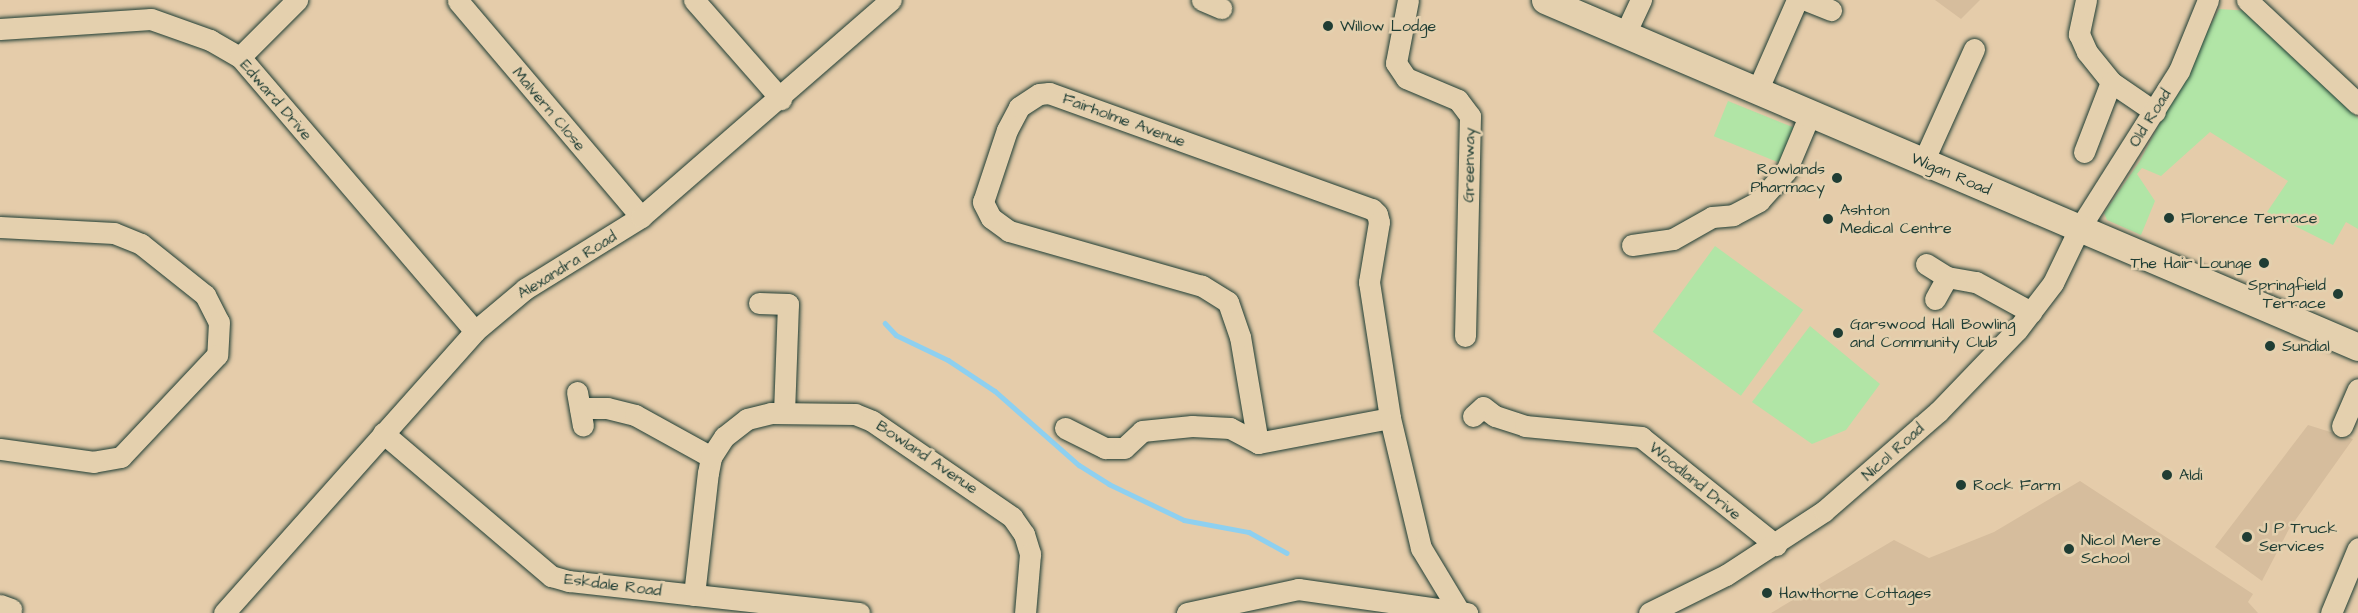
<!DOCTYPE html>
<style>
body{margin:0}
#map{position:relative;width:2358px;height:613px;overflow:hidden;background:#e5ccaa;font-family:"Architects Daughter",sans-serif}
div>[style]{position:absolute}
.built>*{inset:0;background:#d6bd9d}
.green>*{inset:0;background:#b1e5a6;transform-origin:0 0}
.stream>*{height:4.5px;margin:-2.25px;padding:0 2.25px;transform-origin:2.25px;border-radius:2.25px;background:#8ed0f0}
.roads{filter:drop-shadow(0 0 2px #1f3d34) drop-shadow(0 0 2px #1f3d34)}
.minor>*{height:21px;margin:-10.5px;padding:0 10.5px;transform-origin:10.5px;border-radius:10.5px;background:#e4d0ae}
.major>*{height:27px;margin:-13.5px;padding:0 13.5px;transform-origin:13.5px;border-radius:13.5px;background:#e4d0ae}
.dots>*{width:16px;height:16px;translate:-50% -50%;box-sizing:border-box;border:3px solid #e4d0ae;border-radius:50%}
span{translate:-50% -50%;white-space:nowrap;text-align:center;line-height:1.15;-webkit-text-stroke:5px #e4d0ae;paint-order:stroke}
.poi-label{font-size:16px;color:#1f3d34}
.left{translate:0 -50%;text-align:left}
.right{translate:-100% -50%;text-align:right}
.street-label{font-size:16px;color:#1f3d34}
</style>
<div id="map">
<div class="built">
<div style="clip-path:polygon(1935px 0,1980px 0,1961px 19px)"></div>
<div style="clip-path:polygon(2308px 425px,2353px 439px,2289px 529px,2262px 581px,2215px 547px)"></div>
<div style="clip-path:polygon(2080px 481px,2253px 594px,2248px 602px,2258px 613px,1771px 613px,1894px 540px,1929px 558px,1994px 532px)"></div>
</div>
<div class="green">
<div style="clip-path:polygon(2219px 9px,2250px 11px,2358px 118px,2358px 229px,2346px 222px,2333px 245px,2267px 212px,2288px 181px,2210px 132px,2161px 176px,2142px 168px,2137px 174px,2155px 201px,2141px 235px,2107px 220px,2104px 213px,2140px 161px)"></div>
<div style="left:1728px;top:101px;width:73px;height:38px;rotate:22deg"></div>
<div style="left:1715px;top:246px;width:109px;height:106px;rotate:36deg"></div>
<div style="clip-path:polygon(1810px 326px,1880px 384px,1846px 430px,1812px 444px,1752px 402px)"></div>
</div>
<div class="stream">
<div style="left:885px;top:323px;width:16px;rotate:47deg"></div>
<div style="left:896px;top:335px;width:58px;rotate:25.7deg"></div>
<div style="left:948px;top:360px;width:56px;rotate:33.4deg"></div>
<div style="left:995px;top:391px;width:112px;rotate:41.4deg"></div>
<div style="left:1079px;top:465px;width:36px;rotate:32deg"></div>
<div style="left:1109px;top:484px;width:83px;rotate:25.6deg"></div>
<div style="left:1184px;top:520px;width:66px;rotate:10.5deg"></div>
<div style="left:1249px;top:532px;width:43px;rotate:28.9deg"></div>
</div>
<div class="roads">
<div class="minor">
<div style="left:694px;top:0;width:132px;rotate:48.7deg"></div>
<div style="left:1202px;top:0;width:21px;rotate:23deg"></div>
<div style="left:1408px;top:0;width:64px;rotate:100.8deg"></div>
<div style="left:1396px;top:63px;width:18px;rotate:56deg"></div>
<div style="left:1406px;top:78px;width:56px;rotate:22.9deg"></div>
<div style="left:1458px;top:100px;width:20px;rotate:53deg"></div>
<div style="left:1470px;top:116px;width:220px;rotate:91.3deg"></div>
<div style="left:1806px;top:0;width:27px;rotate:22deg"></div>
<div style="left:2086px;top:0;width:35px;rotate:102deg"></div>
<div style="left:2079px;top:34px;width:20px;rotate:66deg"></div>
<div style="left:2087px;top:52px;width:38px;rotate:51deg"></div>
<div style="left:2111px;top:82px;width:53px;rotate:34.3deg"></div>
<div style="left:2247px;top:0;width:152px;rotate:43.1deg"></div>
<div style="left:458px;top:1px;width:283px;rotate:49.7deg"></div>
<div style="left:0;top:29px;width:151px;rotate:-3.8deg"></div>
<div style="left:151px;top:19px;width:63px;rotate:19.6deg"></div>
<div style="left:210px;top:40px;width:34px;rotate:30deg"></div>
<div style="left:240px;top:57px;width:361px;rotate:49.4deg"></div>
<div style="left:1625px;top:34px;width:38px;rotate:-65deg"></div>
<div style="left:240px;top:57px;width:81px;rotate:-45deg"></div>
<div style="left:1757px;top:91px;width:99px;rotate:-66.3deg"></div>
<div style="left:2084px;top:152px;width:75px;rotate:-68.9deg"></div>
<div style="left:1923px;top:162px;width:124px;rotate:-65.7deg"></div>
<div style="left:0;top:227px;width:114px;rotate:3deg"></div>
<div style="left:114px;top:233px;width:29px;rotate:22deg"></div>
<div style="left:141px;top:244px;width:82px;rotate:38.6deg"></div>
<div style="left:205px;top:295px;width:30px;rotate:63deg"></div>
<div style="left:219px;top:322px;width:33px;rotate:93deg"></div>
<div style="left:217px;top:355px;width:140px;rotate:133.3deg"></div>
<div style="left:121px;top:457px;width:27px;rotate:170deg"></div>
<div style="left:94px;top:462px;width:95px;rotate:-172.1deg"></div>
<div style="left:1632px;top:245px;width:41px;rotate:-8.3deg"></div>
<div style="left:1673px;top:239px;width:45px;rotate:-29.4deg"></div>
<div style="left:1712px;top:217px;width:21px;rotate:-5deg"></div>
<div style="left:1733px;top:215px;width:30px;rotate:-28deg"></div>
<div style="left:1759px;top:201px;width:40px;rotate:-48deg"></div>
<div style="left:1786px;top:171px;width:62px;rotate:-67.2deg"></div>
<div style="left:1926px;top:264px;width:25px;rotate:32deg"></div>
<div style="left:1947px;top:277px;width:29px;rotate:10deg"></div>
<div style="left:1976px;top:282px;width:63px;rotate:28.6deg"></div>
<div style="left:1935px;top:299px;width:25px;rotate:-61deg"></div>
<div style="left:759px;top:303px;width:29px;rotate:2deg"></div>
<div style="left:788px;top:304px;width:108px;rotate:92.1deg"></div>
<div style="left:577px;top:392px;width:34px;rotate:80deg"></div>
<div style="left:580px;top:408px;width:27px"></div>
<div style="left:607px;top:408px;width:29px;rotate:14deg"></div>
<div style="left:635px;top:415px;width:87px;rotate:28.9deg"></div>
<div style="left:1473px;top:416px;width:13px;rotate:-42deg"></div>
<div style="left:1483px;top:407px;width:15px;rotate:37deg"></div>
<div style="left:1495px;top:416px;width:32px;rotate:18deg"></div>
<div style="left:1525px;top:426px;width:117px;rotate:5.4deg"></div>
<div style="left:1641px;top:437px;width:173px;rotate:38.7deg"></div>
<div style="left:1390px;top:418px;width:134px;rotate:169.3deg"></div>
<div style="left:1258px;top:443px;width:108px;rotate:-99.6deg"></div>
<div style="left:1240px;top:337px;width:37px;rotate:-109deg"></div>
<div style="left:1228px;top:302px;width:31px;rotate:-148deg"></div>
<div style="left:1202px;top:286px;width:201px;rotate:-164.1deg"></div>
<div style="left:1009px;top:231px;width:22px;rotate:-144deg"></div>
<div style="left:991px;top:218px;width:18px;rotate:-117deg"></div>
<div style="left:983px;top:202px;width:76px;rotate:-71.6deg"></div>
<div style="left:1007px;top:130px;width:26px;rotate:-62deg"></div>
<div style="left:1019px;top:107px;width:24px;rotate:-33deg"></div>
<div style="left:1039px;top:94px;width:10px;rotate:-6deg"></div>
<div style="left:1049px;top:93px;width:343px;rotate:19.8deg"></div>
<div style="left:1372px;top:209px;width:7px;rotate:45deg"></div>
<div style="left:1377px;top:214px;width:8px;rotate:76deg"></div>
<div style="left:1379px;top:222px;width:61px;rotate:99.5deg"></div>
<div style="left:1369px;top:282px;width:138px;rotate:81.2deg"></div>
<div style="left:1390px;top:418px;width:134px;rotate:76.6deg"></div>
<div style="left:1421px;top:548px;width:74px;rotate:58.9deg"></div>
<div style="left:2342px;top:426px;width:40px;rotate:-66.6deg"></div>
<div style="left:1065px;top:428px;width:45px;rotate:26.6deg"></div>
<div style="left:1105px;top:448px;width:19px"></div>
<div style="left:1124px;top:448px;width:25px;rotate:-43deg"></div>
<div style="left:1142px;top:431px;width:50px;rotate:-5.7deg"></div>
<div style="left:1192px;top:426px;width:38px;rotate:3deg"></div>
<div style="left:1230px;top:428px;width:32px;rotate:28deg"></div>
<div style="left:383px;top:433px;width:221px;rotate:40.4deg"></div>
<div style="left:551px;top:576px;width:19px;rotate:16deg"></div>
<div style="left:569px;top:581px;width:292px;rotate:6.3deg"></div>
<div style="left:694px;top:595px;width:123px;rotate:-83.5deg"></div>
<div style="left:708px;top:473px;width:16px;rotate:-79deg"></div>
<div style="left:711px;top:457px;width:24px;rotate:-57deg"></div>
<div style="left:724px;top:437px;width:29px;rotate:-38deg"></div>
<div style="left:747px;top:419px;width:25px;rotate:-14deg"></div>
<div style="left:771px;top:413px;width:84px;rotate:0.7deg"></div>
<div style="left:855px;top:414px;width:18px;rotate:22deg"></div>
<div style="left:872px;top:421px;width:170px;rotate:34.4deg"></div>
<div style="left:1012px;top:517px;width:21px;rotate:55deg"></div>
<div style="left:1024px;top:534px;width:21px;rotate:73deg"></div>
<div style="left:1030px;top:554px;width:59px;rotate:94.8deg"></div>
<div style="left:0;top:605px;width:12px;rotate:20deg"></div>
<div style="left:224px;top:613px;width:378px;rotate:-48.3deg"></div>
<div style="left:475px;top:331px;width:65px;rotate:-40deg"></div>
<div style="left:525px;top:289px;width:137px;rotate:-31.8deg"></div>
<div style="left:641px;top:217px;width:331px;rotate:-41deg"></div>
<div style="left:1187px;top:613px;width:114px;rotate:-12.2deg"></div>
<div style="left:1298px;top:589px;width:171px;rotate:8.1deg"></div>
<div style="left:1649px;top:613px;width:86px;rotate:-26.3deg"></div>
<div style="left:1726px;top:575px;width:117px;rotate:-33.1deg"></div>
<div style="left:1824px;top:511px;width:151px;rotate:-41deg"></div>
<div style="left:1938px;top:412px;width:114px;rotate:-46.1deg"></div>
<div style="left:2017px;top:330px;width:59px;rotate:-52.5deg"></div>
<div style="left:2053px;top:283px;width:60px;rotate:-64.3deg"></div>
<div style="left:2079px;top:229px;width:187px;rotate:-57.7deg"></div>
<div style="left:2179px;top:71px;width:77px;rotate:-67.8deg"></div>
<div style="left:2331px;top:613px;width:70px;rotate:-67.4deg"></div>
</div>
<div class="major">
<div style="left:1545px;top:0;width:884px;rotate:23.11deg"></div>
</div>
</div>
<div class="dots">
<div style="left:1328px;top:26px;background:#1f3d34"></div>
<div style="left:1837px;top:178px;background:#1f3d34"></div>
<div style="left:2169px;top:218px;background:#1f3d34"></div>
<div style="left:1828px;top:219px;background:#1f3d34"></div>
<div style="left:2264px;top:263px;background:#1f3d34"></div>
<div style="left:2338px;top:294px;background:#1f3d34"></div>
<div style="left:1838px;top:333px;background:#1f3d34"></div>
<div style="left:2270px;top:346px;background:#1f3d34"></div>
<div style="left:2167px;top:475px;background:#1f3d34"></div>
<div style="left:1961px;top:485px;background:#1f3d34"></div>
<div style="left:2247px;top:537px;background:#1f3d34"></div>
<div style="left:2069px;top:549px;background:#1f3d34"></div>
<div style="left:1767px;top:593px;background:#1f3d34"></div>
</div>
<div class="poi-label">
<span class="left" style="left:1340px;top:26px">Willow Lodge</span>
<span class="right" style="left:1825px;top:178px">Rowlands<br>Pharmacy</span>
<span class="left" style="left:1840px;top:219px">Ashton<br>Medical Centre</span>
<span class="left" style="left:2181px;top:218px">Florence Terrace</span>
<span class="right" style="left:2252px;top:263px">The Hair Lounge</span>
<span class="right" style="left:2326px;top:294px">Springfield<br>Terrace</span>
<span class="left" style="left:1850px;top:333px">Garswood Hall Bowling<br>and Community Club</span>
<span class="left" style="left:2282px;top:346px">Sundial</span>
<span class="left" style="left:2179px;top:475px">Aldi</span>
<span class="left" style="left:1973px;top:485px">Rock Farm</span>
<span class="left" style="left:2259px;top:537px">J P Truck<br>Services</span>
<span class="left" style="left:2081px;top:549px">Nicol Mere<br>School</span>
<span class="left" style="left:1779px;top:593px">Hawthorne Cottages</span>
</div>
<div class="street-label">
<span style="left:276px;top:100px;rotate:49deg">Edward Drive</span>
<span style="left:549px;top:109px;rotate:50deg">Malvern Close</span>
<span style="left:2150px;top:118px;rotate:-58deg">Old Road</span>
<span style="left:1124px;top:120px;rotate:20deg">Fairholme Avenue</span>
<span style="left:1469px;top:165px;rotate:-89deg">Greenway</span>
<span style="left:1951px;top:174px;rotate:23deg">Wigan Road</span>
<span style="left:567px;top:265px;rotate:-32deg">Alexandra Road</span>
<span style="left:1893px;top:452px;rotate:-42deg">Nicol Road</span>
<span style="left:927px;top:457px;rotate:34deg">Bowland Avenue</span>
<span style="left:1695px;top:481px;rotate:39deg">Woodland Drive</span>
<span style="left:613px;top:585px;rotate:7deg">Eskdale Road</span>
</div>
</div>
